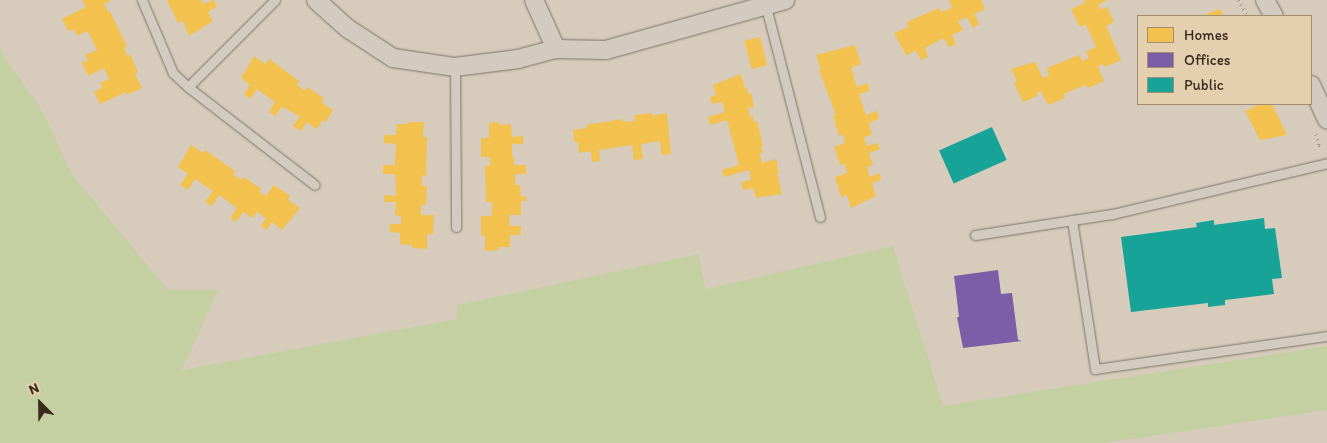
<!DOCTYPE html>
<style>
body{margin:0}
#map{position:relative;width:1327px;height:443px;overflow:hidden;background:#d7ccbb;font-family:Itim,sans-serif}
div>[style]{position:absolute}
.green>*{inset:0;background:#c5d0a2}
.homes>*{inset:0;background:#f2c14e;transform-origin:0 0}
.offices>*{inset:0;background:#7b5ea7}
.public>*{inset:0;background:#17a398;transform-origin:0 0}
.path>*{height:3px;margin-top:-1.5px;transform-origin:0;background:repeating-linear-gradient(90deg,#9c958b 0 1px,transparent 0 5px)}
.roads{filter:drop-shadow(0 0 1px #7c746a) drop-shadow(0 0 1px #7c746a)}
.lane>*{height:9px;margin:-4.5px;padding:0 4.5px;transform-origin:4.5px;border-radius:4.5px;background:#d3cbbf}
.street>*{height:18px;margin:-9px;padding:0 9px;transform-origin:9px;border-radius:9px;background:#d3cbbf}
span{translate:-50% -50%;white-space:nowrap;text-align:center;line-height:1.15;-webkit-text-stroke:5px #e4cfae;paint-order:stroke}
.legend{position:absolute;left:1137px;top:15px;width:175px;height:90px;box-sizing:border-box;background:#e4cfae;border:1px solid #a08d74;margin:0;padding:6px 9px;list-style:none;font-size:15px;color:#3b2a1e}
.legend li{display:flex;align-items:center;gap:10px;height:25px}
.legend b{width:25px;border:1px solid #a08d74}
.north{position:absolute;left:15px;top:378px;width:50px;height:50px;-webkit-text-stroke:4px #e4cfae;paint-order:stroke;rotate:337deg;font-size:14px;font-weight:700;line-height:20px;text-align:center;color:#3b2a1e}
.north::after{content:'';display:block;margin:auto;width:18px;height:22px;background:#3b2a1e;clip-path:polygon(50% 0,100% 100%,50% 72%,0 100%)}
</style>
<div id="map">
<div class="green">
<div style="clip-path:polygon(0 46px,5px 58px,43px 112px,71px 173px,168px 290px,218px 290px,182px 370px,456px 319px,457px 305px,698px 254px,706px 289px,893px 246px,943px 406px,1327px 346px,1327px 410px,1104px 443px,0 443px)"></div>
</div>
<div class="homes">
<div style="clip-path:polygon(82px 0,112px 0,104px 4px,108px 12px,110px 11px,127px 47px,124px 48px,127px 56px,130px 54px,138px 72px,135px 74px,142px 88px,127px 95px,126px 92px,100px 104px,94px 92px,102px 88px,100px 83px,109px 79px,104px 68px,88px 76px,82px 63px,88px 60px,85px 55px,97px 50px,88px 31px,77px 36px,74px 29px,68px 31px,62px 19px,86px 7px)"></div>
<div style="clip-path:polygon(167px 0,201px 0,203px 4px,214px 0,217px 7px,208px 12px,213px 21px,189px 36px,183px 21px,178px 23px)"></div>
<div style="clip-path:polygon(949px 0,981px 0,985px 9px,974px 14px,979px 24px,973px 28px,967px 17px,958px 21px,963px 30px,952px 35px,956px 44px,949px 47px,944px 38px,925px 48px,928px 57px,921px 60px,916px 51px,906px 55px,894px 33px,908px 27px,907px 22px,939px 8px,941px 12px,952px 8px)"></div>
<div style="clip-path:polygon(1084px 0,1108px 0,1099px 4px,1100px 10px,1107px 7px,1114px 22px,1106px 26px,1121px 60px,1105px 67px,1103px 64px,1098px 67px,1104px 81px,1088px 88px,1085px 85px,1064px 94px,1065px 98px,1048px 105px,1041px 91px,1037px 93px,1037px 96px,1023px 102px,1014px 83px,1017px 81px,1011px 69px,1035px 62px,1043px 78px,1049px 75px,1047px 68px,1079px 55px,1082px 61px,1089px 58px,1086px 52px,1096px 47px,1086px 25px,1080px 27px,1071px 9px,1085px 3px)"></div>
<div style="clip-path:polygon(1220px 9px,1223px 16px,1201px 16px)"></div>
<div style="left:760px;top:37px;width:29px;height:16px;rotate:76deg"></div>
<div style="clip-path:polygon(855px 45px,861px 64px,851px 68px,857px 87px,868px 83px,869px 91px,859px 94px,866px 115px,877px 111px,879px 119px,869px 123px,872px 135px,864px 137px,867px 146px,878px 143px,880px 149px,869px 153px,873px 165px,867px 167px,870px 177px,880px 173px,881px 180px,872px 183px,876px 196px,851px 208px,847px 195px,841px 197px,835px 177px,847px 173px,845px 164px,840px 165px,834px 147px,845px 143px,843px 134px,839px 136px,833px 116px,836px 115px,819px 70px,821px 69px,816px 55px)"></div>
<div style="clip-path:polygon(254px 56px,265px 64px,269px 59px,299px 81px,297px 85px,305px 91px,307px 87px,324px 98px,321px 102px,333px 110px,326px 122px,323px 120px,316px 129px,307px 122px,301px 131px,293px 126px,300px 117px,292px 112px,282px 107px,275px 116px,269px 112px,275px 102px,257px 89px,250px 99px,244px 94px,250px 85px,241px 78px)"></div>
<div style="clip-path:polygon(741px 74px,745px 89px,747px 88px,748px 94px,751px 93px,754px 107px,748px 108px,750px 117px,753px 116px,754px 122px,757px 121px,763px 146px,761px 147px,763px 153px,760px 153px,762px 163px,776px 159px,779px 173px,777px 173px,782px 194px,756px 198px,753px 188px,743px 190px,741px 182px,751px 180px,749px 170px,724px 177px,722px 170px,739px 165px,727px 120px,710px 125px,708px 117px,725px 112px,722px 102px,712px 104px,710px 97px,716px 95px,713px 85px)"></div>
<div style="clip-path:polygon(1261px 104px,1272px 104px,1287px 135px,1260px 140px,1245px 111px)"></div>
<div style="clip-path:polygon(652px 113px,652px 116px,667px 113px,671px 154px,662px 155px,660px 141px,641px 144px,643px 159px,634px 160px,632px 145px,599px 150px,600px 161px,592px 162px,591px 151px,579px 153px,578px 142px,574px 142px,573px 130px,587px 128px,586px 125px,623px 119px,623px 122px,635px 121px,634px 115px)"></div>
<div style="clip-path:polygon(409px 122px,424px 122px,423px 137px,427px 137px,426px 176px,422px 175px,422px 186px,427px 186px,426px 205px,421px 205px,421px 215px,434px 215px,433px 234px,427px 234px,427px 249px,412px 248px,412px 245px,400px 244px,400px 233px,390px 232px,390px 224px,401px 224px,401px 216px,395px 215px,396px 202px,384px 202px,384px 195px,396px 196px,396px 186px,395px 174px,383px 174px,383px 165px,395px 165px,396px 144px,384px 143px,384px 135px,396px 135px,397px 124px,408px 124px)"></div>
<div style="clip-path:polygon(499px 122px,499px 125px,511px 124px,512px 137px,523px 136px,523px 144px,512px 144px,512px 157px,514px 156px,514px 165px,526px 165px,526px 174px,515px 174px,515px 185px,520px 185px,521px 197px,526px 196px,526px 201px,521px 201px,521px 215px,509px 215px,510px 226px,521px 226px,521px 235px,510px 235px,510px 247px,499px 247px,498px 250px,485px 251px,485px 236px,481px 236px,481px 216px,492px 216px,492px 202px,486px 202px,485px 166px,490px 166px,490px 157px,481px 157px,481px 138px,489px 138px,489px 123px)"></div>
<div style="clip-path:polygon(191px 145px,203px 153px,205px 150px,235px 171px,233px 174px,241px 180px,244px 177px,261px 189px,259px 192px,266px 196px,274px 185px,290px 196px,288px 200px,300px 208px,282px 230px,272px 222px,267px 230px,261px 226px,266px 218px,257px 212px,252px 218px,243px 212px,236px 222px,230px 218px,237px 208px,219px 195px,212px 206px,205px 202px,213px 191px,195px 179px,188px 190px,180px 185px,188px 174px,178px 167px)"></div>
</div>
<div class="offices">
<div style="clip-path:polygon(998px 270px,1001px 294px,1012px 293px,1018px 340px,1022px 341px,963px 348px,957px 317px,959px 317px,954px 276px)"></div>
</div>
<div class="public">
<div style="left:992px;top:127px;width:36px;height:58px;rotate:66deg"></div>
<div style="clip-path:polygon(1264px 218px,1265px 229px,1275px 228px,1282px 278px,1272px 279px,1274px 294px,1225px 300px,1225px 305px,1208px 307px,1208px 303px,1131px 312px,1121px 237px,1197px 227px,1196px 223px,1214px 220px,1214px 225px)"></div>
</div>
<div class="path">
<div style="left:1238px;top:0;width:19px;rotate:58deg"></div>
<div style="left:1316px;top:134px;width:11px;rotate:75deg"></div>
<div style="left:1319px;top:145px;width:4px;rotate:27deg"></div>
</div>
<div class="roads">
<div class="lane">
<div style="left:142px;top:0;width:79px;rotate:67deg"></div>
<div style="left:173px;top:73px;width:21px;rotate:43deg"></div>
<div style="left:188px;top:87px;width:160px;rotate:37.7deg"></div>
<div style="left:765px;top:3px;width:221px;rotate:75.6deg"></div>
<div style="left:455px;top:67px;width:160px;rotate:89.6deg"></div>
<div style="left:188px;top:87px;width:123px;rotate:-45deg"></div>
<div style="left:1072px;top:220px;width:151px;rotate:81.2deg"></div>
<div style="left:1095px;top:369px;width:234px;rotate:-8.1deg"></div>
<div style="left:975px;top:235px;width:139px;rotate:-8.7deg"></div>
<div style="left:1112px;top:214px;width:221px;rotate:-13.3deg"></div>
</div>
<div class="street">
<div style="left:316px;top:0;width:42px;rotate:42.1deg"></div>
<div style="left:347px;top:28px;width:55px;rotate:33.1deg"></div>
<div style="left:393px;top:58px;width:63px;rotate:8.3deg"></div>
<div style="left:455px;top:67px;width:64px;rotate:-7.2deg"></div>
<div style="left:518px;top:59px;width:39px;rotate:-15deg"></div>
<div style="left:556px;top:49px;width:50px;rotate:1.1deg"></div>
<div style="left:606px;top:50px;width:186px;rotate:-15.6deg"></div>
<div style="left:534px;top:0;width:54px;rotate:65.8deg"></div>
<div style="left:1265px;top:0;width:18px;rotate:61deg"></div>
<div style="left:1311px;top:85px;width:38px;rotate:65deg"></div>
</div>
</div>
<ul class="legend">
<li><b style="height:14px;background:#f2c14e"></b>Homes</li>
<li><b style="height:14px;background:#7b5ea7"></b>Offices</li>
<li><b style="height:14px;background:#17a398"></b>Public</li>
</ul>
<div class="north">N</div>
</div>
